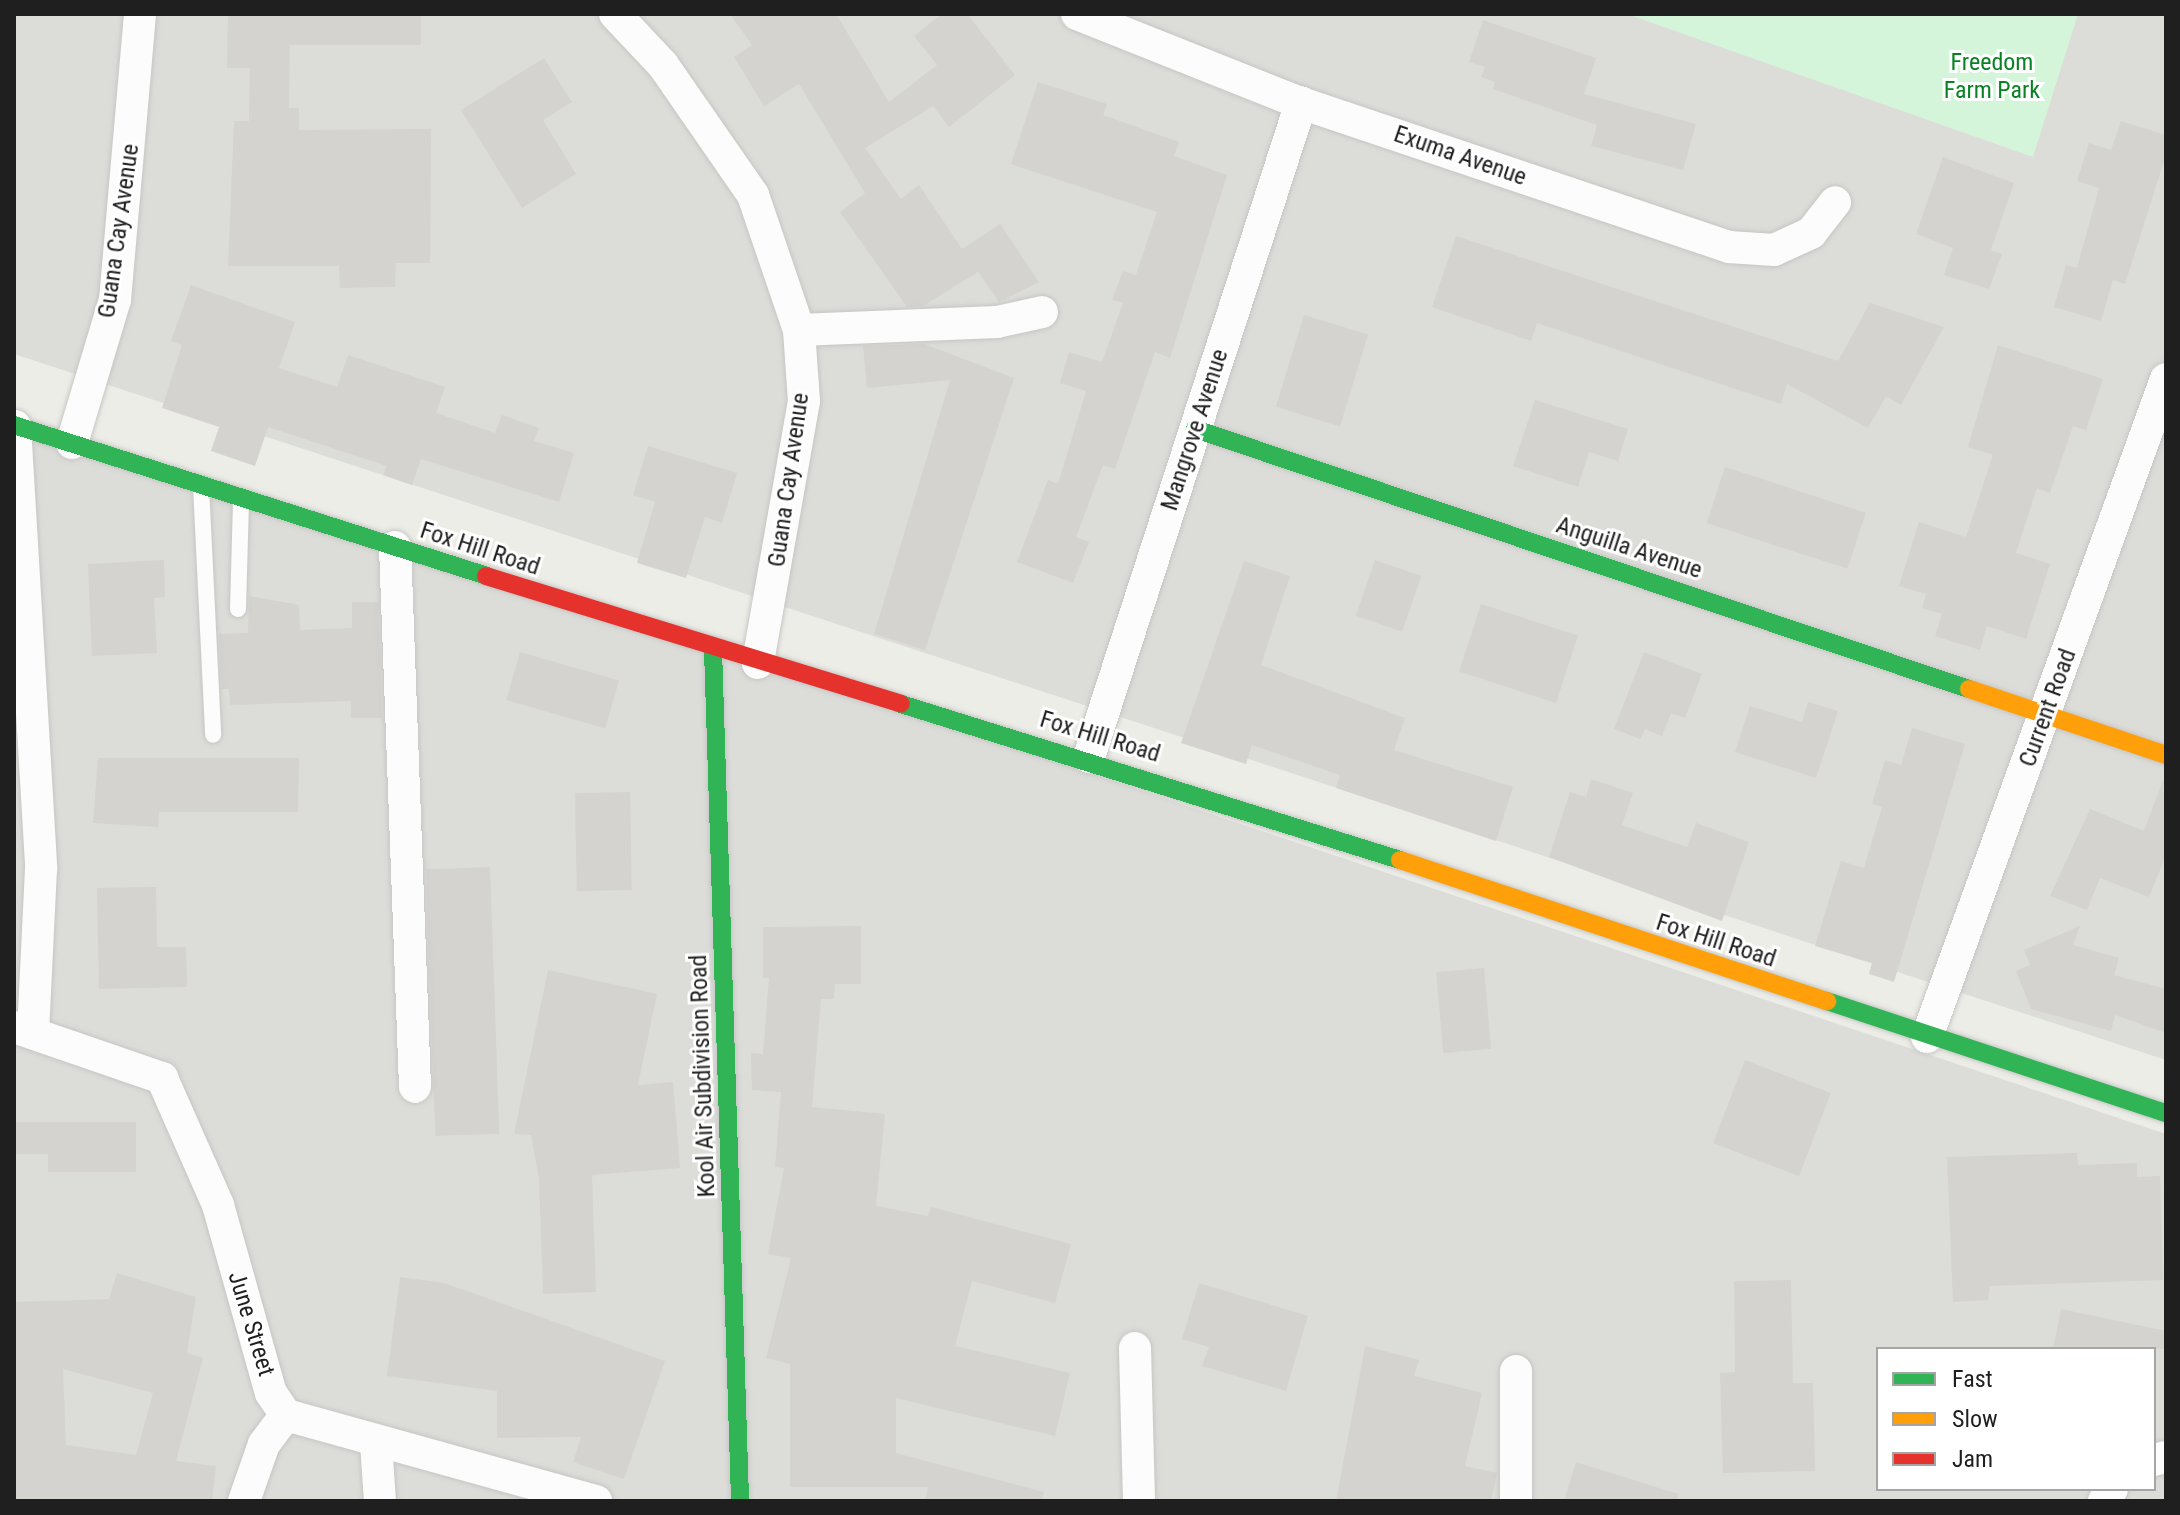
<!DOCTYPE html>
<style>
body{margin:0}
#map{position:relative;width:2180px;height:1515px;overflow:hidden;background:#edede8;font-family:"Roboto Condensed",sans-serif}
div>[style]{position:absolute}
.residential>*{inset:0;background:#dcdcd9}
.park>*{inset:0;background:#d5f5da}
.building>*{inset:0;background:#d4d3cf;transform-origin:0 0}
.roads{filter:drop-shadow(0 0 2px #c6c6c4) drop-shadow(0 0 2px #c6c6c4)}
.lane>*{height:16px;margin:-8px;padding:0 8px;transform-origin:8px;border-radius:8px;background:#fcfcfc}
.street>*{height:32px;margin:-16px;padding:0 16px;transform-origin:16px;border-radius:16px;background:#fcfcfc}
.fast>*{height:18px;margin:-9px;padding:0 9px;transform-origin:9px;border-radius:9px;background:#30b455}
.slow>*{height:18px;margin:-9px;padding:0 9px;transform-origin:9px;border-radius:9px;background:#ff9f0a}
.jam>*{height:18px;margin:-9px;padding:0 9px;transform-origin:9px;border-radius:9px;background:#e5322d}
span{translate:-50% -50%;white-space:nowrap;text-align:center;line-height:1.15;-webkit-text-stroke:6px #fff;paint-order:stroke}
.park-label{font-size:24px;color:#088223}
.street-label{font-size:24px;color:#1f1f1f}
.frame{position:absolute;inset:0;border:16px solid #1f1f1f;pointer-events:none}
.legend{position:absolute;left:1876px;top:1347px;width:280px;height:144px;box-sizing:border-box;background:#fff;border:2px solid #a5a5a5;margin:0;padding:10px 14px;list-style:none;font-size:24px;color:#1f1f1f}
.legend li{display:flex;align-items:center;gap:16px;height:40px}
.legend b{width:40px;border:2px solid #a5a5a5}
</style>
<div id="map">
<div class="residential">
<div style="clip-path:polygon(14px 14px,2166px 14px,2166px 1060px,14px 354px)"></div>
<div style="clip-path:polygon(evenodd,14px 429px,683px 637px,2166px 1134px,2166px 1501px,14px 1501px,14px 429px,1878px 1349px,2154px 1349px,2154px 1489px,1878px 1489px,1878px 1349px)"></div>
</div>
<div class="park">
<div style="clip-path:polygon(1627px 14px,2078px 14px,2033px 157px)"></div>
</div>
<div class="building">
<div style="clip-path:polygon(228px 14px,421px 14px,421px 45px,290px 45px,289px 108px,299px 108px,299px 130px,431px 129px,430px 263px,396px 263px,395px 287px,340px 288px,339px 266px,228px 266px,234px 121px,249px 121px,250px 68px,227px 68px)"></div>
<div style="clip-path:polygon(730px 14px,836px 14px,889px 102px,937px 65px,914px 36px,942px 14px,967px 14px,1015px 75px,949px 127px,933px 106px,865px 148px,901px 199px,919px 185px,962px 249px,1000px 224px,1039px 282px,999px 302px,978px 272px,923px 306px,907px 307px,840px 212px,865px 193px,799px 84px,764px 106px,734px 57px,752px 45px)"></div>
<div style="clip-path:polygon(1483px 20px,1596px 58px,1584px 94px,1696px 124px,1683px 170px,1591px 146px,1597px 125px,1493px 89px,1495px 82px,1481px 77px,1485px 67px,1469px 62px)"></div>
<div style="clip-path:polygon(544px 58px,572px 102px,543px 120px,576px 174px,522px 208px,461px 110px)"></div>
<div style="clip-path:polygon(1038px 82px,1107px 104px,1103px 115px,1179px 142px,1174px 156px,1227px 175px,1170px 358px,1155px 352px,1115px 469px,1103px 465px,1076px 537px,1089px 542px,1073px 583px,1017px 562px,1048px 480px,1058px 484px,1086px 391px,1060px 383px,1069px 352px,1102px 362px,1123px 303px,1112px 300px,1123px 271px,1136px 275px,1157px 212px,1011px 164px)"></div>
<div style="clip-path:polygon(2121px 121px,2166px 135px,2166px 155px,2125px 284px,2113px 280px,2101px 321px,2054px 307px,2066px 265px,2077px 268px,2099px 188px,2077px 181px,2089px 143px,2111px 150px)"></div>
<div style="clip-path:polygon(1943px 157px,2014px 183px,1991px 250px,2002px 254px,1989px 289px,1944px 275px,1953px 248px,1916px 234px)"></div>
<div style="clip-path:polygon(1456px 236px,1838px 361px,1870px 303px,1944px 327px,1901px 405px,1886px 396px,1868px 428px,1787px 384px,1781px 404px,1537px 323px,1531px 341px,1432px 307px)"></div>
<div style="clip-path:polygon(191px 285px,295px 322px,279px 368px,337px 387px,348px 355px,445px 387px,436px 413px,495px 433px,502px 415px,539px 428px,534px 441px,574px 453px,559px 502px,421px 459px,412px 485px,383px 475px,387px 466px,268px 427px,255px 466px,211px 451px,219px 427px,162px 408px,182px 345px,171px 341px)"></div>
<div style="left:1304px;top:315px;width:67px;height:96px;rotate:17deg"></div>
<div style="clip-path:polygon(924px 344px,1014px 378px,925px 650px,874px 634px,950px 380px,867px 388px,863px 346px)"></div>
<div style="clip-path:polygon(1998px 345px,2103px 379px,2086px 430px,2073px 426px,2050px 493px,2037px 488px,2016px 553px,2050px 564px,2026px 639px,1987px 626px,1980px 650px,1935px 636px,1942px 614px,1922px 608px,1926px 594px,1899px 586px,1919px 522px,1966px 537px,1993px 455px,1968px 447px)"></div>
<div style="clip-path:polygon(1535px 400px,1628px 429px,1618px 461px,1589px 452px,1578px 487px,1513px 466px)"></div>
<div style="clip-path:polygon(648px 446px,737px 473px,722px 523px,705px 517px,686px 578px,637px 563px,655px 502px,633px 495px)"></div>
<div style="left:1725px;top:467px;width:148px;height:59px;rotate:18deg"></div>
<div style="clip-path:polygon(164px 560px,165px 597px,154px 598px,157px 653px,92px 656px,88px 564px)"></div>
<div style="left:1375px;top:560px;width:49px;height:59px;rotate:19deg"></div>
<div style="clip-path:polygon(1244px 561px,1290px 576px,1261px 665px,1405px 718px,1394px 750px,1513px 787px,1496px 841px,1336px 788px,1340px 775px,1252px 745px,1246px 764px,1181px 743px)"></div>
<div style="clip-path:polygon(249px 596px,299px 605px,300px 630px,352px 628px,352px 602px,378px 602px,382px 718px,351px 718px,351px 701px,230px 705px,229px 689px,222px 689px,219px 634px,248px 633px)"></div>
<div style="left:1481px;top:604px;width:102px;height:71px;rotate:18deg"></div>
<div style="left:520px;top:652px;width:103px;height:50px;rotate:16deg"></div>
<div style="clip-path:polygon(1644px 652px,1702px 674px,1685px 718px,1671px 713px,1662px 736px,1645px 729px,1640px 739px,1614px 729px)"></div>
<div style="clip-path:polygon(1808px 702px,1838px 711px,1816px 778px,1735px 752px,1750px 706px,1802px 722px)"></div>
<div style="clip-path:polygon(1912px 728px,1965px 744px,1894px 982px,1869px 974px,1872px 963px,1815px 946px,1841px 861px,1864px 868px,1882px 807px,1872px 804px,1885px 760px,1901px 765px)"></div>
<div style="clip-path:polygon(98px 758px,299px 758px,298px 812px,159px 812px,158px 827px,93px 823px)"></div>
<div style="clip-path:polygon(1591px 779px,1633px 793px,1622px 825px,1687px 847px,1696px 823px,1749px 842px,1722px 921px,1549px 857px,1570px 792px,1586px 797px)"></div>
<div style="clip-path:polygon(2163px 780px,2166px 855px,2149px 897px,2100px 878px,2087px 910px,2050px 896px,2090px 809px,2144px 831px)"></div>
<div style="left:630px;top:792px;width:98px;height:55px;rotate:89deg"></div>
<div style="left:490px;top:867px;width:267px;height:64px;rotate:88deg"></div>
<div style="clip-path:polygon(156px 887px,157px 947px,186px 947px,187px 987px,99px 989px,97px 888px)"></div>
<div style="clip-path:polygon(861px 926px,861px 984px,835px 984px,834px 999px,821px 999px,812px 1107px,885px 1114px,876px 1206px,928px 1216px,931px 1207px,1071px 1244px,1055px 1303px,972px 1281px,955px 1346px,1070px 1373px,1055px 1436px,896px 1398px,896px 1453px,1044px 1492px,1042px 1501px,925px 1501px,928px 1487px,790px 1487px,790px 1364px,766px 1358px,791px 1258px,768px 1254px,784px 1168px,775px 1167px,781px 1092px,752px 1090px,751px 1053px,763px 1054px,769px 978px,763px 978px,763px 927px)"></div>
<div style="clip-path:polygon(2080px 926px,2073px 945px,2119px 958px,2114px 975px,2166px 989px,2166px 1033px,2115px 1015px,2111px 1031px,2031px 1009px,2016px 971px,2030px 965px,2024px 950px)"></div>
<div style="left:1484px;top:968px;width:81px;height:48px;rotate:85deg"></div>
<div style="clip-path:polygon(548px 970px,657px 994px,638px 1085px,673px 1082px,680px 1168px,592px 1175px,596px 1292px,543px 1294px,539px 1179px,531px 1135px,514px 1134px)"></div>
<div style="left:1745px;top:1060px;width:92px;height:89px;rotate:21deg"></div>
<div style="clip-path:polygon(14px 1122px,136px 1122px,136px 1172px,48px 1172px,48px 1154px,14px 1154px)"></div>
<div style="clip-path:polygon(2077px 1153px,2078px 1165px,2137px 1163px,2137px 1177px,2160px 1176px,2163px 1280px,1990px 1286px,1988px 1300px,1953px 1302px,1947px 1157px)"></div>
<div style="clip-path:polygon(evenodd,117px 1273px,196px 1297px,187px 1353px,203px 1358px,176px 1461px,216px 1466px,212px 1501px,14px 1499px,14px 1302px,109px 1299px,117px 1273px,63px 1369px,153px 1393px,136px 1455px,66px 1445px,63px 1369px)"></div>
<div style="clip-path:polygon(400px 1277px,444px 1283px,665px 1361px,624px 1479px,573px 1462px,581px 1437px,497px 1438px,497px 1391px,387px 1376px)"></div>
<div style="clip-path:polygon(1791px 1280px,1793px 1383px,1813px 1383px,1815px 1471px,1723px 1473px,1720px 1373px,1735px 1372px,1734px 1281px)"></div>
<div style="clip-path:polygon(1199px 1283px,1308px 1316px,1286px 1391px,1202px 1366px,1209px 1347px,1182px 1339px)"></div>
<div style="clip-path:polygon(2061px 1309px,2166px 1331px,2166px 1349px,2053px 1349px)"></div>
<div style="clip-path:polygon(1365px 1346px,1419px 1360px,1414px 1376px,1482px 1393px,1465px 1466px,1497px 1473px,1491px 1501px,1336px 1501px)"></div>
<div style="clip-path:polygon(1576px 1462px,1678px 1494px,1677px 1501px,1564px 1501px)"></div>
</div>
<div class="roads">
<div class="lane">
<div style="left:201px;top:486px;width:249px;rotate:87.2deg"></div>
<div style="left:238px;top:609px;width:110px;rotate:-88.4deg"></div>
</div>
<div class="street">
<div style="left:615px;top:14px;width:70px;rotate:46.7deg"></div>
<div style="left:663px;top:65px;width:158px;rotate:55.3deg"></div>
<div style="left:753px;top:195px;width:143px;rotate:71.2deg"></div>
<div style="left:799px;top:330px;width:71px;rotate:86deg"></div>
<div style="left:804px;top:401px;width:266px;rotate:100deg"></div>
<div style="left:1077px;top:14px;width:241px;rotate:21.7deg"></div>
<div style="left:1301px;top:103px;width:452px;rotate:18.6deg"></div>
<div style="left:1729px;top:247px;width:45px;rotate:3.8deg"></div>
<div style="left:1774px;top:250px;width:41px;rotate:-24.7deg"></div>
<div style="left:1811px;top:233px;width:39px;rotate:-52deg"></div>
<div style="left:799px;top:330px;width:198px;rotate:-2.3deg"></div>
<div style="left:997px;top:322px;width:46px;rotate:-12.5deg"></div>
<div style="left:15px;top:426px;width:444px;rotate:86.6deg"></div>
<div style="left:41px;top:869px;width:163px;rotate:92.8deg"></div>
<div style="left:72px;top:443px;width:149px;rotate:-73.3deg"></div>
<div style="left:115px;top:300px;width:287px;rotate:-85deg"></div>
<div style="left:395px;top:547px;width:540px;rotate:87.88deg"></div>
<div style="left:1089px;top:757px;width:688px;rotate:-72.04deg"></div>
<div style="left:14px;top:1027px;width:157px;rotate:19deg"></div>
<div style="left:162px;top:1078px;width:139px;rotate:66.2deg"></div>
<div style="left:218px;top:1205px;width:195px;rotate:74.3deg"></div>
<div style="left:271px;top:1393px;width:27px;rotate:56deg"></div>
<div style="left:286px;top:1415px;width:322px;rotate:15.5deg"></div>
<div style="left:1927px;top:1037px;width:700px;rotate:-70.04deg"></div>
<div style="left:1135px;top:1348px;width:153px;rotate:88.5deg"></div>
<div style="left:1516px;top:1371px;width:130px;rotate:90deg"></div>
<div style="left:376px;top:1443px;width:58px;rotate:86.1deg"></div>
<div style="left:2154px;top:1460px;width:12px;rotate:-14deg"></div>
<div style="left:244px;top:1501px;width:60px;rotate:-70.7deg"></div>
<div style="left:264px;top:1444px;width:36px;rotate:-53deg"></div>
<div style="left:2104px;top:1501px;width:14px;rotate:-56deg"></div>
</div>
<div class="fast">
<div style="left:14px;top:425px;width:496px;rotate:17.7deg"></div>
<div style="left:1195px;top:429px;width:817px;rotate:18.57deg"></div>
<div style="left:713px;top:649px;width:852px;rotate:88.18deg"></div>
<div style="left:901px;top:704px;width:523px;rotate:17.36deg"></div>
<div style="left:1827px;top:1001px;width:357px;rotate:18.3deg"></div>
</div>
<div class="slow">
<div style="left:1969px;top:689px;width:208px;rotate:18.5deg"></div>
<div style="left:1400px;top:860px;width:450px;rotate:18.3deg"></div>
</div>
<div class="jam">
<div style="left:486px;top:576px;width:434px;rotate:17.1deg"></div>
</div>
</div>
<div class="park-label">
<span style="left:1992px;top:77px">Freedom<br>Farm Park</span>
</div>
<div class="street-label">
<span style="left:1460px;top:156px;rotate:19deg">Exuma Avenue</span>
<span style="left:119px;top:231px;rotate:-82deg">Guana Cay Avenue</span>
<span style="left:1195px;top:430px;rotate:-72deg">Mangrove Avenue</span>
<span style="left:789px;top:480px;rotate:-82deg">Guana Cay Avenue</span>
<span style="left:1629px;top:548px;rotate:18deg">Anguilla Avenue</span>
<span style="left:480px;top:549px;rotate:18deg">Fox Hill Road</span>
<span style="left:2048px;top:708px;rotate:-70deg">Current Road</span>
<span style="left:1100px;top:737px;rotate:17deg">Fox Hill Road</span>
<span style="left:1716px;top:941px;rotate:18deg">Fox Hill Road</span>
<span style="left:703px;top:1076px;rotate:-92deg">Kool Air Subdivision Road</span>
<span style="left:251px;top:1324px;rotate:73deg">June Street</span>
</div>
<div class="frame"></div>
<ul class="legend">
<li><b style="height:10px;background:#30b455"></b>Fast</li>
<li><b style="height:10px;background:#ff9f0a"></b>Slow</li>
<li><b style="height:10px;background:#e5322d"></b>Jam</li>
</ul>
</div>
